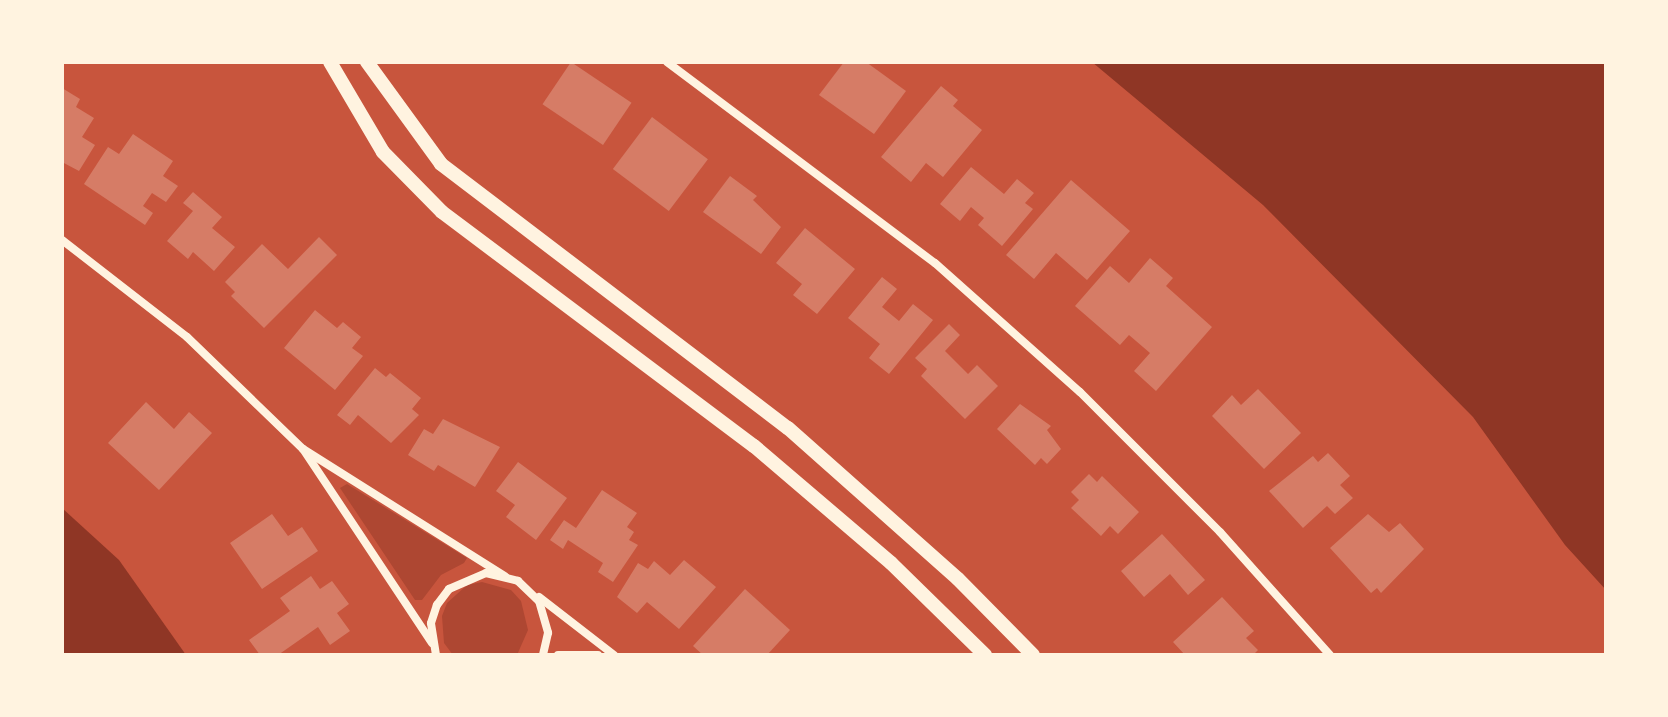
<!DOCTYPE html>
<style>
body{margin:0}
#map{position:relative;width:1668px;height:717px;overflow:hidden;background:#c8553d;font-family:"IBM Plex Sans",sans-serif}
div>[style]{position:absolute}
.green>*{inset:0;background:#ae4732}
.water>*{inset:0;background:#8f3625}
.building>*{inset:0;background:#d67c66;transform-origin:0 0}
.minor>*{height:8px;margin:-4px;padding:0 4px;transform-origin:4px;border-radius:4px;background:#fff3e0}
.tertiary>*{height:14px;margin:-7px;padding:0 7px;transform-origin:7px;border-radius:7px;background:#fff3e0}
span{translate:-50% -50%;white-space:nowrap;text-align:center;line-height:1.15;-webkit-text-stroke:7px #fff3e0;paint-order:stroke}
.frame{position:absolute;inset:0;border:64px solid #fff3e0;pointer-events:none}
</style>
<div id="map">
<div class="green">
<div style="clip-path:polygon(347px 484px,467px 558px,464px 563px,441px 575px,422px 600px,415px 600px,340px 488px)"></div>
<div style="clip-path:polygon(482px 582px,511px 590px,521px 601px,528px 630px,517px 655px,453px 655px,444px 643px,442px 616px,447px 603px,467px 585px)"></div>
</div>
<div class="water">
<div style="clip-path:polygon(1092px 62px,1606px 62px,1606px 590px,1565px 545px,1473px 417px,1263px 205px)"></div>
<div style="clip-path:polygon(62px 508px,119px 560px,186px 655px,62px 655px)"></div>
</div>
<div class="building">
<div style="left:571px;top:62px;width:73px;height:51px;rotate:34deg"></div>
<div style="clip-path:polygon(844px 62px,866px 62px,906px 91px,874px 134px,819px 95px)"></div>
<div style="clip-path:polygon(941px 86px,958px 100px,953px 106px,982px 130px,943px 177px,926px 163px,911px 182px,881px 157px)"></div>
<div style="clip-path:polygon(62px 88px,80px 99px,76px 107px,94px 118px,82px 137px,95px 145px,79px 171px,62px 162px)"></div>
<div style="left:652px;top:117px;width:70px;height:65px;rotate:37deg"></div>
<div style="clip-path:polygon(133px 134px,173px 161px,163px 176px,178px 186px,166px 202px,152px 193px,143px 206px,153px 213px,145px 225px,84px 184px,108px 147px,119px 154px)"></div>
<div style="clip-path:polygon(971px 167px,1004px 194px,1017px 179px,1034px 193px,1025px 203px,1033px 209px,1002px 246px,978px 225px,984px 218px,971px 207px,960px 221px,940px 204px)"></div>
<div style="clip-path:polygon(730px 176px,757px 196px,753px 200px,781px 227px,761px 254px,703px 212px)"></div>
<div style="clip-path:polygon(1071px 180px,1130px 231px,1087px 280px,1056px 253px,1034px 279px,1006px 255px)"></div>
<div style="clip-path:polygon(193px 192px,222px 217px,212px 228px,235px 247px,214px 271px,193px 252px,188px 259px,167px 241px,193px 211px,183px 203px)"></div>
<div style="clip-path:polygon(805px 228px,855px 269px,817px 314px,793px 295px,802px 284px,776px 263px)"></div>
<div style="clip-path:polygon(319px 237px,337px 255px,264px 328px,231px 296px,235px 292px,225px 282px,262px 244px,288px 269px)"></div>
<div style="clip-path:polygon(1150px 258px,1173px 278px,1166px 286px,1212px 327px,1156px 391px,1134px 371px,1150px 353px,1129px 335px,1120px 345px,1075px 306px,1110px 266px,1129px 283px)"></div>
<div style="clip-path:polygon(882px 277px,897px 289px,882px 307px,899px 321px,913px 304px,933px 320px,889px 374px,869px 358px,880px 344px,848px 318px)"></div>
<div style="clip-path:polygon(315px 310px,337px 328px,343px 322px,361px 337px,352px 348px,363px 356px,335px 390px,284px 348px)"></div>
<div style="clip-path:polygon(949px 324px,960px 335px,945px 351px,968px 374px,977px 365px,998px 386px,965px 419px,921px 376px,927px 369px,915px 358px)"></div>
<div style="clip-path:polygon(375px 368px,386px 377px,390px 373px,421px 398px,412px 409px,419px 415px,391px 443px,358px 415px,350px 425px,337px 415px)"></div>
<div style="clip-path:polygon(1258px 389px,1301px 433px,1264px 469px,1212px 416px,1232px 395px,1241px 405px)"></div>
<div style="clip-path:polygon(146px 402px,174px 429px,189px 412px,212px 433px,159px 490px,108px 443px)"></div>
<div style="clip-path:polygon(1020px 404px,1051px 426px,1047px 430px,1061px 449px,1047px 464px,1041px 458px,1035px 465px,997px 429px)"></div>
<div style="clip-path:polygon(443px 419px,500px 447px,475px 487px,438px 465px,434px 471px,408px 455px,424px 429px,433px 434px)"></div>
<div style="clip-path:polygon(1328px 453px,1350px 476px,1340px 485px,1353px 498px,1335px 514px,1327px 506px,1303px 528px,1269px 491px,1313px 456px,1318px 462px)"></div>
<div style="clip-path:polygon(518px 462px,567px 498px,536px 540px,506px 517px,515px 505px,496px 491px)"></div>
<div style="clip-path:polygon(1089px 474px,1097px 482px,1102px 476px,1139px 512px,1118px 534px,1110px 526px,1101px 536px,1071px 508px,1079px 500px,1071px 492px)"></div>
<div style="clip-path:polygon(602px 490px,637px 513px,627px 527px,634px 532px,629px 540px,638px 545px,613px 582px,598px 572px,603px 563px,568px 540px,563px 549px,550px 540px,564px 520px,576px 528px)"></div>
<div style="clip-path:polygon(272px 514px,288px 536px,302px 527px,318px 551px,262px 589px,230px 543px)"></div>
<div style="clip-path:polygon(1368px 514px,1389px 532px,1400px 523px,1424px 549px,1381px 593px,1377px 588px,1371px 593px,1330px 548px)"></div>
<div style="clip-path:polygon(1162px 534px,1205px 580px,1188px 595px,1170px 574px,1144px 597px,1121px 571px)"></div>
<div style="clip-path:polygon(684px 560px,716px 587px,679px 629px,647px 602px,637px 613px,617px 597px,638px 563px,648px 569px,654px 561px,670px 575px)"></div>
<div style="clip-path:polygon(311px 576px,320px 589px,332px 581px,349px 604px,337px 613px,350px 631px,330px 645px,318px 627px,278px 655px,260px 655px,249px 640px,290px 611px,280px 598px)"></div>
<div style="clip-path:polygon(745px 589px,790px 630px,767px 655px,703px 655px,693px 646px)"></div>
<div style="clip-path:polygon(1222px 597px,1254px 631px,1246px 638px,1258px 650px,1253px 655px,1185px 655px,1173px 642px)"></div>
</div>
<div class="minor">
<div style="left:667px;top:62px;width:335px;rotate:36.9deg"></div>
<div style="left:935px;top:263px;width:194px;rotate:41.7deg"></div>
<div style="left:1080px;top:392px;width:198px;rotate:45deg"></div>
<div style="left:1220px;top:532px;width:165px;rotate:48.2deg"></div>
<div style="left:62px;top:240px;width:158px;rotate:37.8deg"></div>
<div style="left:187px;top:337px;width:161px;rotate:44deg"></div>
<div style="left:539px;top:597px;width:95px;rotate:37.7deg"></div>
<div style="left:432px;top:643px;width:233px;rotate:-123.6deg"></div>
<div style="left:303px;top:449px;width:239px;rotate:32.2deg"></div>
<div style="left:436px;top:655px;width:32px;rotate:-99deg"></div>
<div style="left:431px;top:623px;width:19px;rotate:-72deg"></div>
<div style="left:437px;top:605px;width:20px;rotate:-53deg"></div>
<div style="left:449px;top:589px;width:40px;rotate:-23.4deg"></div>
<div style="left:486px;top:573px;width:33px;rotate:14deg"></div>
<div style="left:518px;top:581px;width:29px;rotate:44deg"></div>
<div style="left:539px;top:601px;width:33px;rotate:74deg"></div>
<div style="left:548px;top:633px;width:23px;rotate:103deg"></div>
<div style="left:558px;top:655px;width:40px"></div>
</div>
<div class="tertiary">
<div style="left:330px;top:62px;width:104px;rotate:59.5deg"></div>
<div style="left:383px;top:152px;width:84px;rotate:45.5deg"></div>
<div style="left:442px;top:212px;width:390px;rotate:36.9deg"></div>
<div style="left:754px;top:446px;width:180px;rotate:40.5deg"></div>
<div style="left:891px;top:563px;width:132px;rotate:44.4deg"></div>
<div style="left:367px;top:62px;width:126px;rotate:54deg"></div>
<div style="left:441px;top:164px;width:436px;rotate:37.3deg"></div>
<div style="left:788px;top:428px;width:227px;rotate:41.6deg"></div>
<div style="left:958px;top:579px;width:107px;rotate:45.4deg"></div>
</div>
<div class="frame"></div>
</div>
